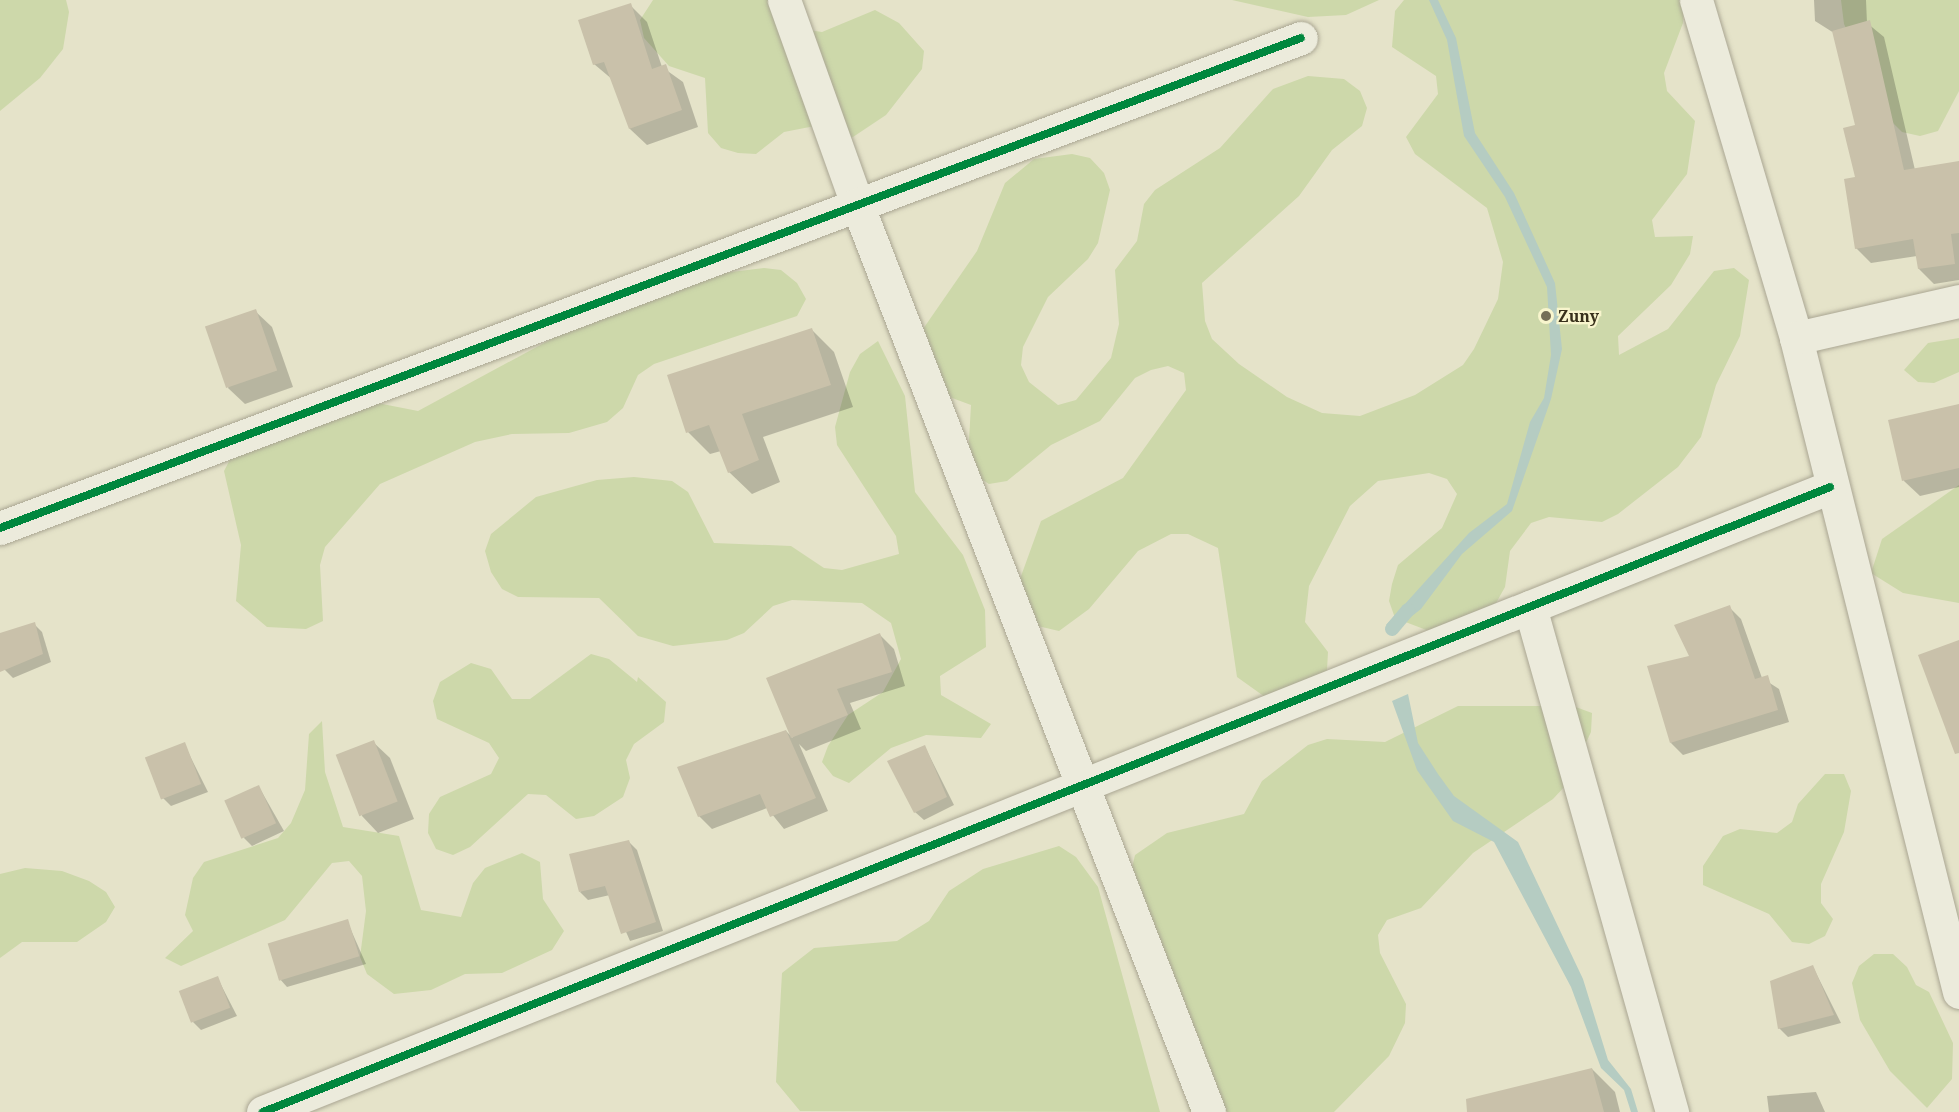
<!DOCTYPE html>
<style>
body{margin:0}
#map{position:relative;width:1959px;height:1112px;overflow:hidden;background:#e5e3c9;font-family:"Noto Serif",serif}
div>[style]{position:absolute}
.green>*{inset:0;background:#cdd8aa}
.water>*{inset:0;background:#b5ccc2}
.shadow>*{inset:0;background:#0003}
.stream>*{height:14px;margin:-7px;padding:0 7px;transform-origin:7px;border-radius:7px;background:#b5ccc2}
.building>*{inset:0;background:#c9c1aa;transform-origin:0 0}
.roads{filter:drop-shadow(0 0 2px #aaa693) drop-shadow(0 0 2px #aaa693)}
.minor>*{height:33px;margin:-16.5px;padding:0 16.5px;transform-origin:16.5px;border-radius:16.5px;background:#ecebdc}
.cycleway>*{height:8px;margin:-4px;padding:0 4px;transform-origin:4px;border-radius:4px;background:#00873e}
.dots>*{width:16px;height:16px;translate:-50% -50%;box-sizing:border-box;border:3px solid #f8f5cd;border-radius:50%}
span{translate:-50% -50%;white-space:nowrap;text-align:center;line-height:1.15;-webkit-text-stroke:4.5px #f8f5cd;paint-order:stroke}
.poi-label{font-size:16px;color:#38301b;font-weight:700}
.left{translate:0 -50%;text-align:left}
</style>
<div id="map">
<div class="green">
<div style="clip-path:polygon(0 0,66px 0,69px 12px,63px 49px,40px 78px,0 111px)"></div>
<div style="clip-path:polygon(653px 0,769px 0,801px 29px,822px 32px,875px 10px,899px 23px,924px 51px,922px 69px,886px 115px,853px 137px,835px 135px,820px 125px,784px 132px,756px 154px,738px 153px,721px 148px,708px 133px,705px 78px,669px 66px,644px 38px,640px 20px)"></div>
<div style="clip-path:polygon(1232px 0,1379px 0,1346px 15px,1308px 17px)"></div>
<div style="clip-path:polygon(1404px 0,1684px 0,1683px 23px,1664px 73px,1667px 91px,1695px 121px,1687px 174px,1652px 220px,1655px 237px,1693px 236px,1690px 254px,1671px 285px,1618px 336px,1619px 355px,1668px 329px,1714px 271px,1734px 268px,1749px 280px,1740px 336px,1716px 385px,1701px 437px,1678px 467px,1618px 514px,1602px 522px,1549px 517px,1531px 523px,1510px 551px,1505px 587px,1496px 603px,1429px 631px,1395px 618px,1389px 601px,1392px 584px,1398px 565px,1442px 528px,1457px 494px,1447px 479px,1429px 473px,1378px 481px,1350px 506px,1309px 586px,1305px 622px,1328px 652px,1327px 670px,1316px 684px,1265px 697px,1237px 677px,1218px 548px,1188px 534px,1171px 534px,1138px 551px,1089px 609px,1059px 631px,1025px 623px,1016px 590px,1041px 521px,1123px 478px,1186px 390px,1184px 373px,1168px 366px,1151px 370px,1135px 378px,1100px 421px,1051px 445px,1007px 481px,989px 484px,975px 475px,968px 458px,971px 405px,936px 392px,923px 329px,977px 251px,1005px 183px,1034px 159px,1072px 154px,1090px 158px,1104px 173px,1110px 190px,1098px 243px,1088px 259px,1048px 297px,1023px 347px,1021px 365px,1029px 382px,1058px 405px,1076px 400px,1111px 358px,1119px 324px,1115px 270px,1137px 241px,1144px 204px,1155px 190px,1220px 148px,1273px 89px,1308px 76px,1344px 79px,1360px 91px,1367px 108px,1362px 126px,1332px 150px,1299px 196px,1202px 283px,1205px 321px,1212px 339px,1239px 364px,1287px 397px,1322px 413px,1360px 416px,1415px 395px,1463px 365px,1474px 349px,1498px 299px,1503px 262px,1487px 208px,1415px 154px,1406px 137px,1438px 94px,1436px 76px,1392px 47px,1395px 11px)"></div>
<div style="clip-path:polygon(1841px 0,1959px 0,1959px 91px,1938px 131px,1920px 136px,1902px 132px,1889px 119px,1844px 24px)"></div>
<div style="clip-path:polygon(764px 268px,781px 270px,797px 283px,806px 299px,797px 316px,654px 364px,638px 375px,623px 408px,607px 422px,569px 433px,512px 434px,475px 442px,380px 484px,325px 547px,320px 565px,323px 621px,306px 629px,267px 627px,236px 601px,241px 545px,224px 471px,233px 454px,362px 400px,418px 411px,557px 336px,715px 274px)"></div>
<div style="clip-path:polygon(1959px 338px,1959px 372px,1934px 383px,1918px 382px,1904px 370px,1928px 343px)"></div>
<div style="clip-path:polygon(878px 341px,905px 396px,915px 492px,963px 555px,985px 610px,986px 647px,940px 676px,941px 695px,991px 724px,981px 738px,926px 735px,891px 748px,849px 783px,833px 776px,822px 762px,828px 746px,848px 715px,883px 692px,901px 659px,891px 623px,862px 603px,792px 600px,773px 606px,744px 633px,727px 640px,673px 646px,638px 636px,599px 598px,518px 597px,502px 589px,491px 572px,485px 551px,491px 534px,536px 497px,597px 480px,634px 477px,672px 481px,688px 492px,714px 543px,791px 546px,824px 568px,842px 570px,899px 554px,896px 536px,837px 445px,835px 427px,850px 372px,860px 354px)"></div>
<div style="clip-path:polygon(1959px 485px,1959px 603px,1903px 593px,1871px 573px,1882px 539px)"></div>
<div style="clip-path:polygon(591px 654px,609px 659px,637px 682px,638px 677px,666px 702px,664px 722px,634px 744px,626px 760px,630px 778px,623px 797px,594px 816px,576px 819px,546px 795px,528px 794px,470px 847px,453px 855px,436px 849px,428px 833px,429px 814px,440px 797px,491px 774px,499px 758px,489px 743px,437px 719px,433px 701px,440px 682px,471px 663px,491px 669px,512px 699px,530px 699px)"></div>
<div style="clip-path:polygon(1458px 706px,1573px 706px,1592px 713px,1591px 732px,1566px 785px,1553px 799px,1473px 853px,1421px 908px,1387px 920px,1378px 935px,1380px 953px,1406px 1004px,1405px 1023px,1389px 1056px,1334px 1112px,1190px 1112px,1131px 872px,1135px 855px,1167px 833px,1244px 814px,1262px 781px,1308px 745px,1327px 739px,1385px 742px)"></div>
<div style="clip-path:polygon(322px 721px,325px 772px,343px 827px,399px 836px,421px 910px,461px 917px,473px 883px,485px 868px,522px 853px,540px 862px,543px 899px,564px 931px,552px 950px,502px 973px,465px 974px,431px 990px,394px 994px,367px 974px,360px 957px,366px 911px,362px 876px,349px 861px,332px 863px,285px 920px,181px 966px,165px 958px,193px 931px,185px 915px,193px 878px,204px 862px,278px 838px,291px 823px,305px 790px,309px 734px)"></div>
<div style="clip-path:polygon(1825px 774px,1844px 774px,1851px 791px,1844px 832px,1821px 884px,1821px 903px,1833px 919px,1825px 936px,1809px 944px,1792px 942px,1769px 914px,1703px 885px,1703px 866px,1723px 836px,1740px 829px,1777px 833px,1792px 822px,1798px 804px)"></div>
<div style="clip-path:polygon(1059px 846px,1076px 857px,1098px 887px,1160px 1112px,800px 1111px,776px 1082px,782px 973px,814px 948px,897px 941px,929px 921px,949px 891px,983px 869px)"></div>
<div style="clip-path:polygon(25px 868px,62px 871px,89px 881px,106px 892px,115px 907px,106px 922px,77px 942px,22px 942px,0 958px,0 874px)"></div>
<div style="clip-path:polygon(1874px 954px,1893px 954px,1907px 967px,1916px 985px,1929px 992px,1953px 1043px,1952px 1079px,1927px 1108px,1890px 1071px,1860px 1020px,1852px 983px,1859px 966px)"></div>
</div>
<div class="water">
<div style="clip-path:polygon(1429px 0,1438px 0,1456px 38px,1475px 133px,1514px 193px,1555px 283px,1562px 349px,1551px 399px,1512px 511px,1462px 554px,1421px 609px,1403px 623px,1386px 625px,1469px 533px,1507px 504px,1530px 422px,1544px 398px,1551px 355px,1547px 287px,1505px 197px,1464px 136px,1447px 40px)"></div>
<div style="clip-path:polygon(1408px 694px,1418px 743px,1438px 774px,1454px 796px,1518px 842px,1583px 979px,1608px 1060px,1631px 1089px,1638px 1112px,1631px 1112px,1624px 1090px,1601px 1068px,1571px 987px,1494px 842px,1453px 821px,1417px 770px,1392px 701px)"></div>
</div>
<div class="shadow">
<div style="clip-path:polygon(1814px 0,1866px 0,1867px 23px,1884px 37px,1915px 170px,1959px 163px,1959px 280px,1934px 284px,1919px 269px,1917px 256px,1871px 263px,1856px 248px,1857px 126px,1834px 33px,1815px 21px)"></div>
<div style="clip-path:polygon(630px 5px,647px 22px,662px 67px,683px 82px,698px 127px,647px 145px,630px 129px,613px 80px,594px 64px)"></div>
<div style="clip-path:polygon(255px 311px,272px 327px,293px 387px,245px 404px,228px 388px)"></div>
<div style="clip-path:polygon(812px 330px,834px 352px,853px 407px,763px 437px,780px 482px,752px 494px,729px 472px,721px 451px,710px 454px,688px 432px)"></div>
<div style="clip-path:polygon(1959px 406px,1959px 487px,1920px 496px,1904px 481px,1890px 421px)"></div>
<div style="clip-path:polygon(1729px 607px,1741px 619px,1762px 678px,1779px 689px,1789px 722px,1683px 755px,1671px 743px,1691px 657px)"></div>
<div style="clip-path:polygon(34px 624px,42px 632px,51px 662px,13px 678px,5px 670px,0 634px)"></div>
<div style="clip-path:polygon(880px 635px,894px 649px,905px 686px,850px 703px,861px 729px,806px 751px,799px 744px,828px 811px,784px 829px,767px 808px,712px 829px,699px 816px,786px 731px,793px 738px,768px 679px)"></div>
<div style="clip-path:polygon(373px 742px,390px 758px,414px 819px,378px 833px,362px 816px)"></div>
<div style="clip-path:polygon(184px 744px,208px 792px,171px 806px,163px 798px)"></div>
<div style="clip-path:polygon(925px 747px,954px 805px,924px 820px,915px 812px)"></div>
<div style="clip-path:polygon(259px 787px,284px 831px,252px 846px,244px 838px)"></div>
<div style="clip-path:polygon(629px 842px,637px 850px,663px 931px,630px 941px,610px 895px,588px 900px,580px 892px)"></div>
<div style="clip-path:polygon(347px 921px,366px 964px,287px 987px,279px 978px)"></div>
<div style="clip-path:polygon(1813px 967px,1841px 1023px,1788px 1037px,1779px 1028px)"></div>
<div style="clip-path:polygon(217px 977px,237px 1016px,201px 1030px,193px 1022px)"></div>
<div style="clip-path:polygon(1592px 1069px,1615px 1092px,1620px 1112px,1510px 1112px)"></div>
<div style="clip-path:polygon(1816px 1092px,1825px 1112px,1769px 1112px,1767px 1096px)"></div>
</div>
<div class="stream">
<div style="left:1392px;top:629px;width:25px;rotate:-50deg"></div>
</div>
<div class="building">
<div style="clip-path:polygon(631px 3px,652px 69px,666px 64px,682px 110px,629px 129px,604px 62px,593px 65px,578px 20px)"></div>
<div style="clip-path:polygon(1870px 20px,1904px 170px,1959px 161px,1959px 233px,1951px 234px,1955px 264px,1918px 269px,1913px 239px,1855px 249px,1844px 179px,1855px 177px,1843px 128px,1855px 125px,1832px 31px)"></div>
<div style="left:256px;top:309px;width:65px;height:54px;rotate:71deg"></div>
<div style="clip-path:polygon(812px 328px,831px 385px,742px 414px,759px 460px,728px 473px,709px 425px,686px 433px,667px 375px)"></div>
<div style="clip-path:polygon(1959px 404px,1959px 468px,1902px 481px,1888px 420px)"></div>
<div style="clip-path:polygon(1730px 605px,1755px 679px,1768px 675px,1778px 710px,1670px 743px,1647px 666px,1689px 656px,1674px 625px)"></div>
<div style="clip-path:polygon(35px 622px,43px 654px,0 672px,0 633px)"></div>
<div style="clip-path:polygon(880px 633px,892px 672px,837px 689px,848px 715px,791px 738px,766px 678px)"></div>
<div style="clip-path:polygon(1959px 640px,1959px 753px,1955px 754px,1918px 655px)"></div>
<div style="clip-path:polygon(786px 730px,816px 798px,770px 817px,760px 794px,698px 817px,677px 767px)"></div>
<div style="left:374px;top:740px;width:66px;height:41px;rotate:69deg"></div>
<div style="left:185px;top:742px;width:45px;height:43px;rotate:69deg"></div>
<div style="clip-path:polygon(925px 745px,947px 797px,914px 813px,887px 761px)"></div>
<div style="left:259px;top:785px;width:42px;height:38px;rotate:66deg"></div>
<div style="clip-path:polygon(629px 840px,656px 922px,621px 934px,605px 886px,579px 892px,569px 854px)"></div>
<div style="left:348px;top:919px;width:39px;height:84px;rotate:73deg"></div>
<div style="clip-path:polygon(1813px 965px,1834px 1015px,1778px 1029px,1770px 981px)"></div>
<div style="left:218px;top:976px;width:34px;height:42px;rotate:69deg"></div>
<div style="clip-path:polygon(1592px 1068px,1604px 1112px,1467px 1112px,1466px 1099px)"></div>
</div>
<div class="roads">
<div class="minor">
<div style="left:784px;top:0;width:217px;rotate:70.3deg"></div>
<div style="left:857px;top:204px;width:974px;rotate:68.81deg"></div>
<div style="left:1696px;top:0;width:352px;rotate:73.5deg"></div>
<div style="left:1796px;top:338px;width:674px;rotate:76deg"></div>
<div style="left:1796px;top:338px;width:167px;rotate:-12.8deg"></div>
<div style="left:0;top:528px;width:1390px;rotate:-20.64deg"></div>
<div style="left:1530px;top:607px;width:525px;rotate:74.29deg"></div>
<div style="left:263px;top:1112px;width:1687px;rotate:-21.74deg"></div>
</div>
</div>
<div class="cycleway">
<div style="left:0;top:528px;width:1390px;rotate:-20.64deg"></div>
<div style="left:263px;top:1112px;width:1687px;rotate:-21.74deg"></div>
</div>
<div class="dots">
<div style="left:1546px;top:316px;background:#756f58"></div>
</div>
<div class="poi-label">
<span class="left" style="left:1558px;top:316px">Zuny</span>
</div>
</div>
